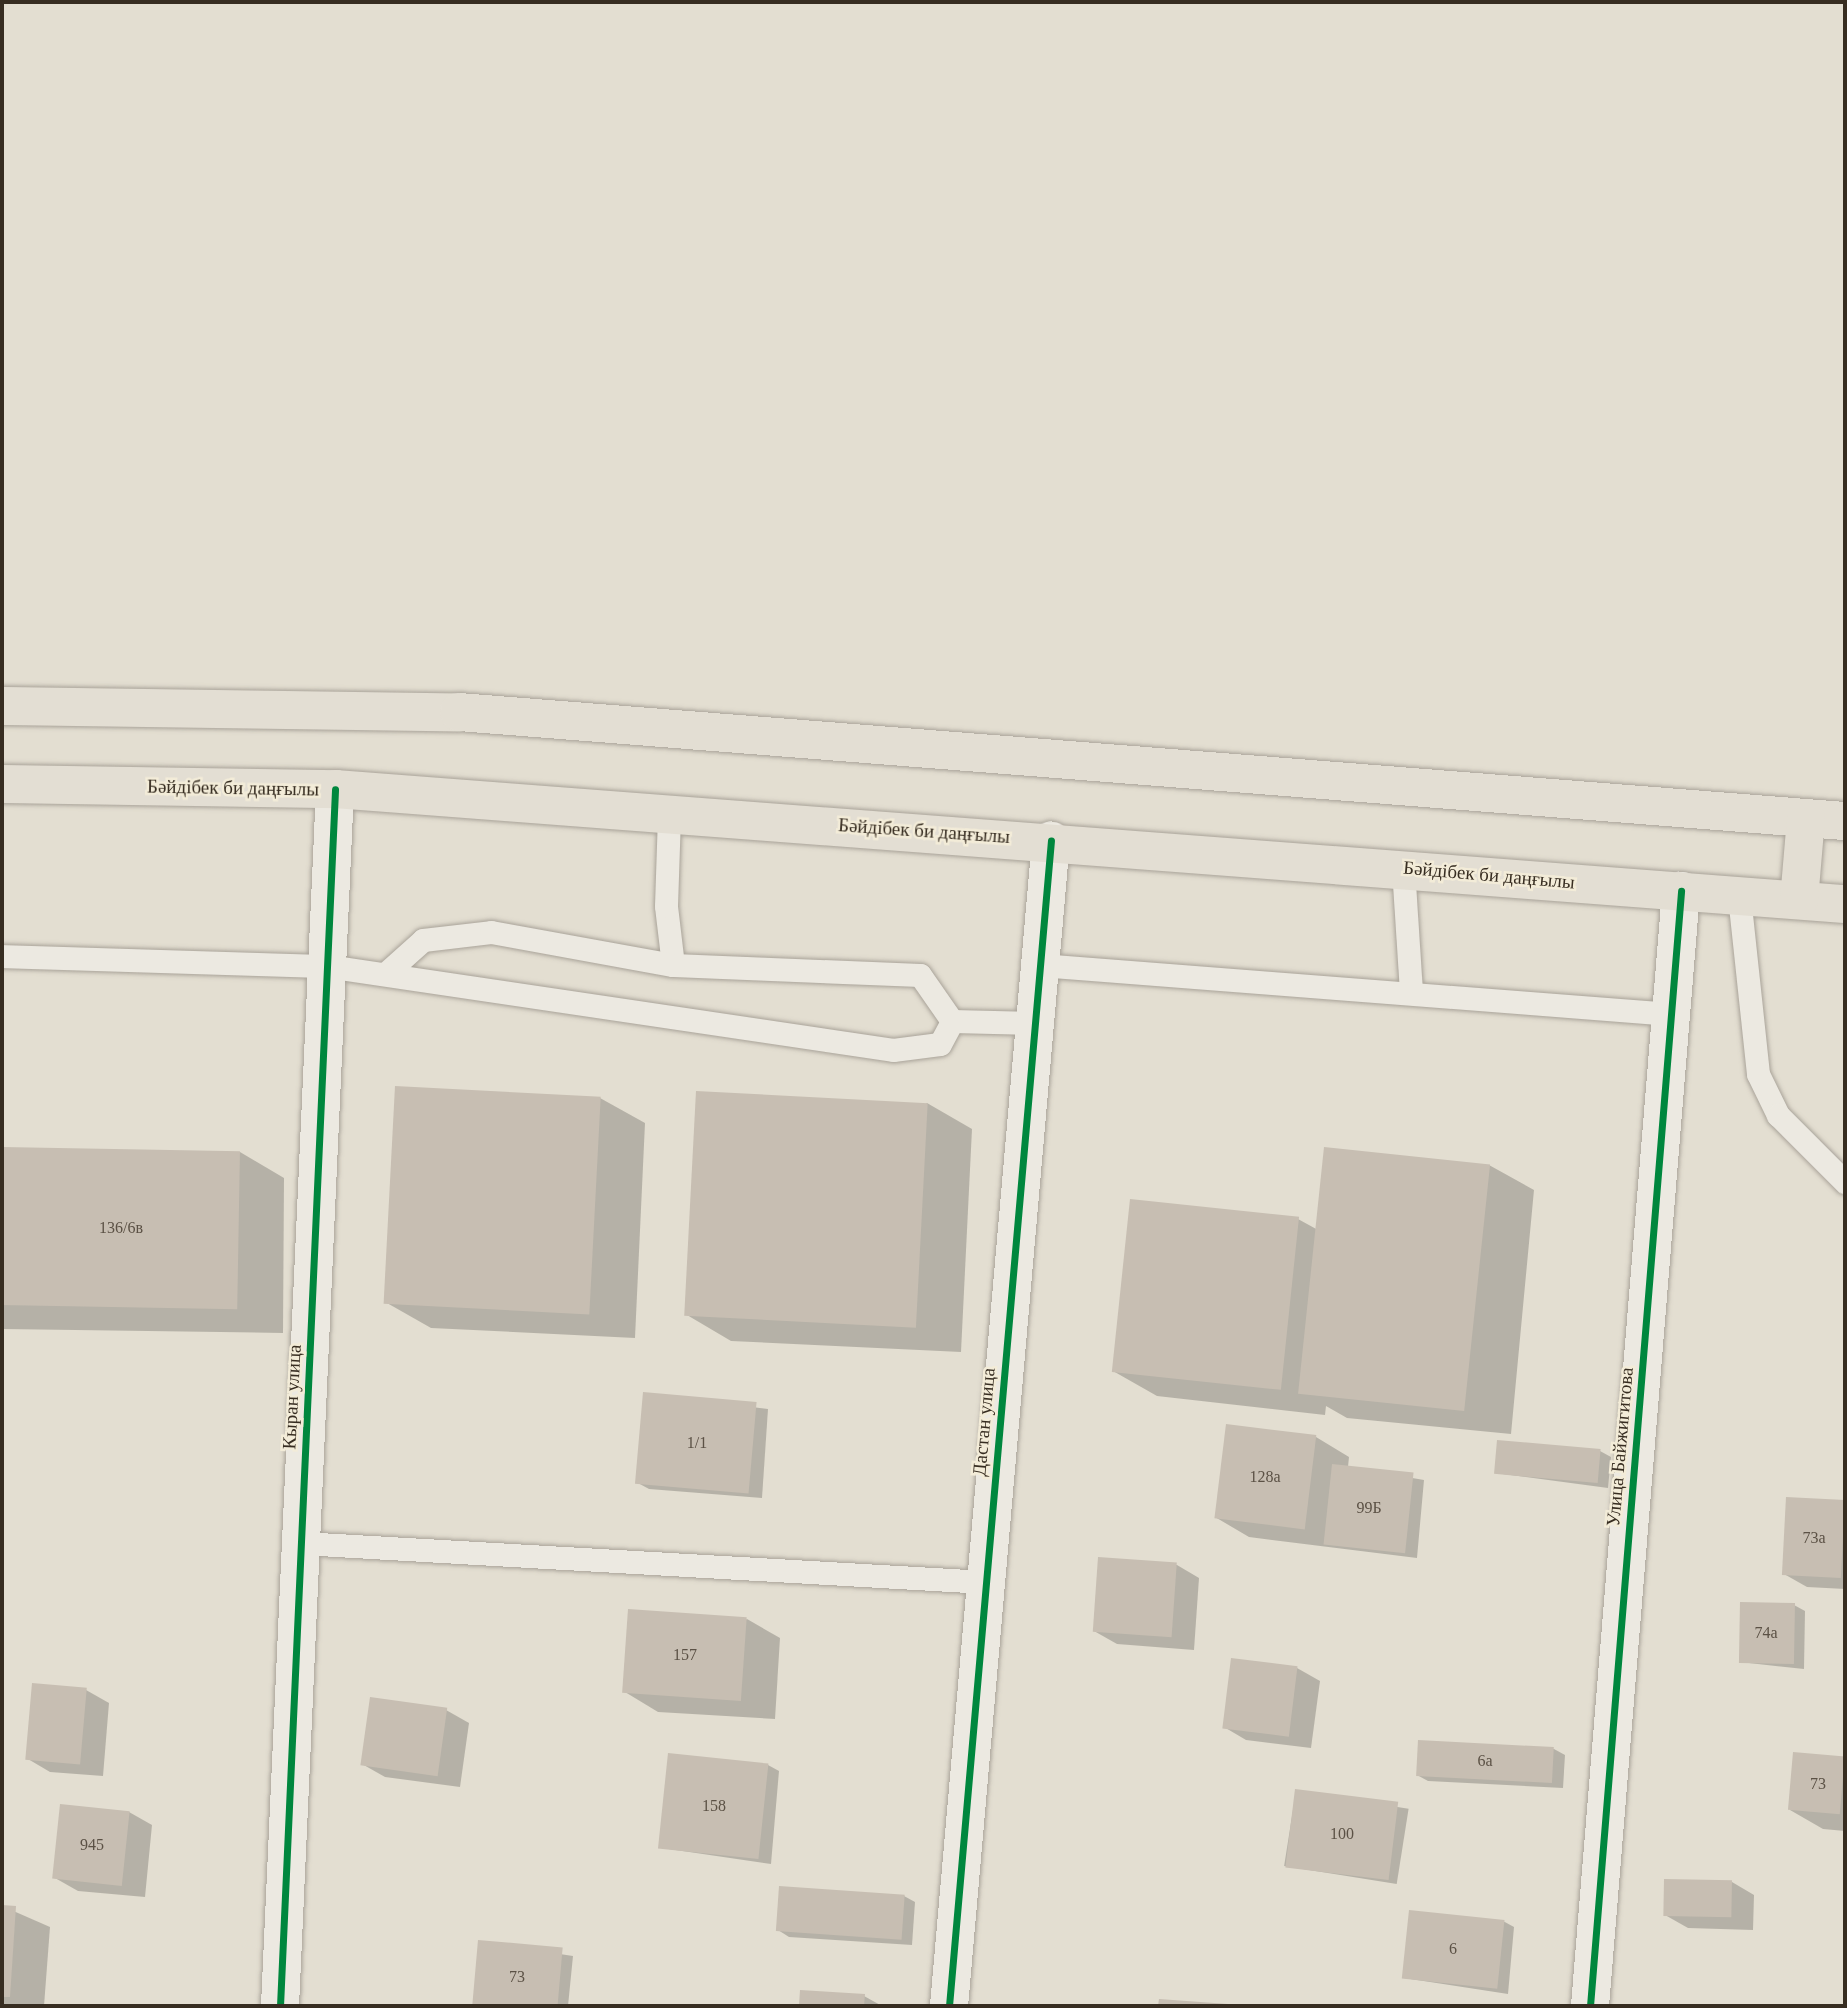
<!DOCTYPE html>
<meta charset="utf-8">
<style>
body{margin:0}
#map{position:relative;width:1847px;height:2008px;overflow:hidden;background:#e3ded1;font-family:Georgia,serif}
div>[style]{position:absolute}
.shadow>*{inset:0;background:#0003;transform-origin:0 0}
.building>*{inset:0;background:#c7beb2;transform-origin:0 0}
.roads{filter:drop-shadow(0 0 2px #a9a399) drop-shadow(0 0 2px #a9a399)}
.service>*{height:23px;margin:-11.5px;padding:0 11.5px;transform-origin:11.5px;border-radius:11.5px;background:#ece9e1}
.minor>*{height:38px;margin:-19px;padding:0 19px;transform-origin:19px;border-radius:19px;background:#ece9e1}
.primary>*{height:38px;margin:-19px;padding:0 19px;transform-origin:19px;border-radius:19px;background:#e3ded3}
.cycleway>*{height:7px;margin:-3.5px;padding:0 3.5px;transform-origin:3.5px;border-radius:3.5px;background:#00873e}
span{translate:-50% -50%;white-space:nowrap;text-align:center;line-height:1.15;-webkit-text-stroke:5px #f3ecd8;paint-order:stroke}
.number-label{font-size:16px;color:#5b5145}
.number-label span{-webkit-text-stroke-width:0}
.street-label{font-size:19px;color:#372d21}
.frame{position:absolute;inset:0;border:4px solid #372d21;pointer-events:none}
</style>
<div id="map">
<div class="shadow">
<div style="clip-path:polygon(600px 1098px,645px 1123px,635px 1338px,431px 1328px,387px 1303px)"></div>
<div style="clip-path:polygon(927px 1103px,972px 1129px,961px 1352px,731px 1341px,687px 1315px)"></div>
<div style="clip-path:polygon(2px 1149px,240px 1152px,284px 1178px,283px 1333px,2px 1329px)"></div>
<div style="clip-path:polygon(1489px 1165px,1534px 1190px,1511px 1434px,1347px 1418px,1326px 1406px,1325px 1415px,1157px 1396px,1113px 1371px,1298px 1219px,1318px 1230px)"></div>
<div style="clip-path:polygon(645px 1394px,768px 1409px,762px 1498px,649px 1489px,638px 1483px)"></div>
<div style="clip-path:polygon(1316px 1437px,1349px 1457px,1348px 1467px,1424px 1480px,1417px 1558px,1249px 1537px,1215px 1517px)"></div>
<div style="clip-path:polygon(1600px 1451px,1611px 1457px,1608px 1488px,1495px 1473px)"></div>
<div style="clip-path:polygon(1844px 1502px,1845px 1589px,1807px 1587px,1784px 1574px)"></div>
<div style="clip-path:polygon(1099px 1559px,1177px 1565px,1199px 1578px,1194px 1650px,1117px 1644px,1094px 1631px)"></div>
<div style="clip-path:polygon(1794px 1605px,1805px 1611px,1804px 1669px,1740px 1662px)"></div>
<div style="clip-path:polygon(747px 1619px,780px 1638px,775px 1719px,658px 1712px,625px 1692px)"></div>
<div style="clip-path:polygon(1297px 1668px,1320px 1681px,1311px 1748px,1246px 1740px,1224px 1727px)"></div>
<div style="clip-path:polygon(86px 1690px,109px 1703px,103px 1776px,50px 1772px,28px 1759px)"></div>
<div style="clip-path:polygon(446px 1710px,469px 1723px,460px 1787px,385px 1777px,362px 1764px)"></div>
<div style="clip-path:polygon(1419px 1742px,1554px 1749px,1565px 1755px,1563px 1788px,1428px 1781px,1417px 1775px)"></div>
<div style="clip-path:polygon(1795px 1754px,1845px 1758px,1845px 1831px,1823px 1829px,1790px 1810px)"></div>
<div style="clip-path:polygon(768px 1765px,779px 1771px,771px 1864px,662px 1848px)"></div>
<div style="left:1296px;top:1791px;width:114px;height:76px;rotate:9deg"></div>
<div style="clip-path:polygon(129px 1812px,152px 1825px,145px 1897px,78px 1891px,55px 1878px)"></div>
<div style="clip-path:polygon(1732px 1882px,1754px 1895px,1753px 1930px,1688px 1928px,1665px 1915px)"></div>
<div style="clip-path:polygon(904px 1896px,915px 1902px,912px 1945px,789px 1937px,778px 1930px)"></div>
<div style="clip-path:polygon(2px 1906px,50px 1927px,44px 2006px,2px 2006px)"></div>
<div style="clip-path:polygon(1503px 1921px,1514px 1927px,1508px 1994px,1404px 1978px)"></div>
<div style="clip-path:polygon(480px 1942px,573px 1956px,568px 2006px,474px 2006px)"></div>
<div style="clip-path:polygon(802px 1992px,864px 1996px,882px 2006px,801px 2006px)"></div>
</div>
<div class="building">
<div style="left:395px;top:1086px;width:206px;height:218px;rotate:3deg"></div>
<div style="left:696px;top:1091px;width:232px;height:225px;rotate:3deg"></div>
<div style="left:2px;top:1147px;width:238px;height:158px;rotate:1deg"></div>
<div style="left:1324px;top:1147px;width:167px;height:248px;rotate:6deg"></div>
<div style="left:1130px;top:1199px;width:170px;height:174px;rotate:6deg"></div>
<div style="left:643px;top:1392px;width:114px;height:92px;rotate:5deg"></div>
<div style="left:1226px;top:1424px;width:91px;height:95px;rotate:7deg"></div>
<div style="left:1497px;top:1440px;width:104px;height:34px;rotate:5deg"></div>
<div style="left:1332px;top:1464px;width:82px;height:81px;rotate:6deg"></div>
<div style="left:1786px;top:1497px;width:59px;height:78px;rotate:3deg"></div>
<div style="left:1098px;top:1557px;width:79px;height:75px;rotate:4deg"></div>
<div style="left:1740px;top:1602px;width:55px;height:61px;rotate:1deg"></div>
<div style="left:628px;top:1609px;width:119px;height:84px;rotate:4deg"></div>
<div style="left:1231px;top:1658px;width:67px;height:71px;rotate:7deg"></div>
<div style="left:32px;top:1683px;width:55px;height:77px;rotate:5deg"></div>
<div style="left:370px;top:1697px;width:78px;height:69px;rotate:8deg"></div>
<div style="left:1418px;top:1740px;width:136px;height:36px;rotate:3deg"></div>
<div style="left:1793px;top:1752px;width:52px;height:58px;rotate:5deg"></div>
<div style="left:668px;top:1753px;width:101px;height:96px;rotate:6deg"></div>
<div style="left:1295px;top:1789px;width:104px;height:79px;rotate:7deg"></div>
<div style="left:60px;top:1804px;width:70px;height:75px;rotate:6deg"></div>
<div style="left:1664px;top:1879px;width:68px;height:37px;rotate:1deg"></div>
<div style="left:779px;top:1886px;width:126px;height:45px;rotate:4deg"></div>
<div style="clip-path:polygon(2px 1905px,16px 1906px,10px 1997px,2px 1997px)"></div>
<div style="left:1409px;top:1910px;width:96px;height:69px;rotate:6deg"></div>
<div style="left:478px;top:1940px;width:85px;height:66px;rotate:5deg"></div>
<div style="clip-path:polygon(800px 1990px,865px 1994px,864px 2006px,799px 2006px)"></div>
<div style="clip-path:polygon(1159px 1999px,1228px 2004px,1228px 2006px,1158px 2006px)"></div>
</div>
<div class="roads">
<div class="service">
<div style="left:1403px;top:868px;width:125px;rotate:86.3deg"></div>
<div style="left:1739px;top:896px;width:179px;rotate:83.9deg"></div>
<div style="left:1758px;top:1074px;width:46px;rotate:64deg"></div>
<div style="left:1778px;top:1115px;width:95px;rotate:45deg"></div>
<div style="left:2px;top:956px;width:325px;rotate:1.8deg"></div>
<div style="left:327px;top:966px;width:572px;rotate:8.44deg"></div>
<div style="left:893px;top:1050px;width:47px;rotate:-7.3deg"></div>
<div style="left:940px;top:1044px;width:26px;rotate:-62deg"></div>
<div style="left:952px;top:1021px;width:56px;rotate:-124.8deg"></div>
<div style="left:920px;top:975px;width:247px;rotate:-177.7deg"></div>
<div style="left:673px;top:965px;width:59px;rotate:-96.8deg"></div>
<div style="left:666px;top:906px;width:92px;rotate:-88.1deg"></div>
<div style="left:1040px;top:965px;width:633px;rotate:4.44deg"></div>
<div style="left:385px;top:974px;width:51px;rotate:-41.8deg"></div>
<div style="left:423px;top:940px;width:68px;rotate:-6.7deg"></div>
<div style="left:491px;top:932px;width:185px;rotate:10.3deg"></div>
<div style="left:952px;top:1021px;width:83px;rotate:1.4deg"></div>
<div style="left:301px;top:1543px;width:686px;rotate:3.26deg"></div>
</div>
<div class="minor">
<div style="left:280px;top:2006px;width:1218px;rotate:-87.41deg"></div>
<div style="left:949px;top:2006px;width:1170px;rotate:-85deg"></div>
<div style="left:1590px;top:2006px;width:1119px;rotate:-85.33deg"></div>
</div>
<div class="primary">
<div style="left:2px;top:706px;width:457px;rotate:0.8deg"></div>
<div style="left:459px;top:712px;width:1390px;rotate:4.5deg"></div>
<div style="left:2px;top:784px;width:333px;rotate:0.9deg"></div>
<div style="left:335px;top:789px;width:1514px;rotate:4.36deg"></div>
<div style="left:1799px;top:900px;width:82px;rotate:-85.1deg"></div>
</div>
</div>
<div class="cycleway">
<div style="left:280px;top:2006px;width:1218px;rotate:-87.41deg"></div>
<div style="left:949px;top:2006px;width:1170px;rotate:-85deg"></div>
<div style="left:1590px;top:2006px;width:1119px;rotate:-85.33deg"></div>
</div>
<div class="number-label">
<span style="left:121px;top:1228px">136/6в</span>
<span style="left:697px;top:1443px">1/1</span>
<span style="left:1265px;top:1477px">128а</span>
<span style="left:1369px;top:1508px">99Б</span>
<span style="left:1814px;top:1538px">73а</span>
<span style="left:1766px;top:1633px">74а</span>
<span style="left:685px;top:1655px">157</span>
<span style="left:1485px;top:1761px">6а</span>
<span style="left:1818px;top:1784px">73</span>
<span style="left:714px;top:1806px">158</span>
<span style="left:1342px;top:1834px">100</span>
<span style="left:92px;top:1845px">945</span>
<span style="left:1453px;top:1949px">6</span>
<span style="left:517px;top:1977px">73</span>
</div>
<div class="street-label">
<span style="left:233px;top:788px;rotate:1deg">Бәйдібек би даңғылы</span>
<span style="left:924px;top:831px;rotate:4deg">Бәйдібек би даңғылы</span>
<span style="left:1489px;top:875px;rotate:5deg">Бәйдібек би даңғылы</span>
<span style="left:292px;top:1397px;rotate:-87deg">Кыран улица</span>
<span style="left:984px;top:1422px;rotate:-85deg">Дастан улица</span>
<span style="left:1620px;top:1447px;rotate:-85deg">Улица Байжигитова</span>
</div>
<div class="frame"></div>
</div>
